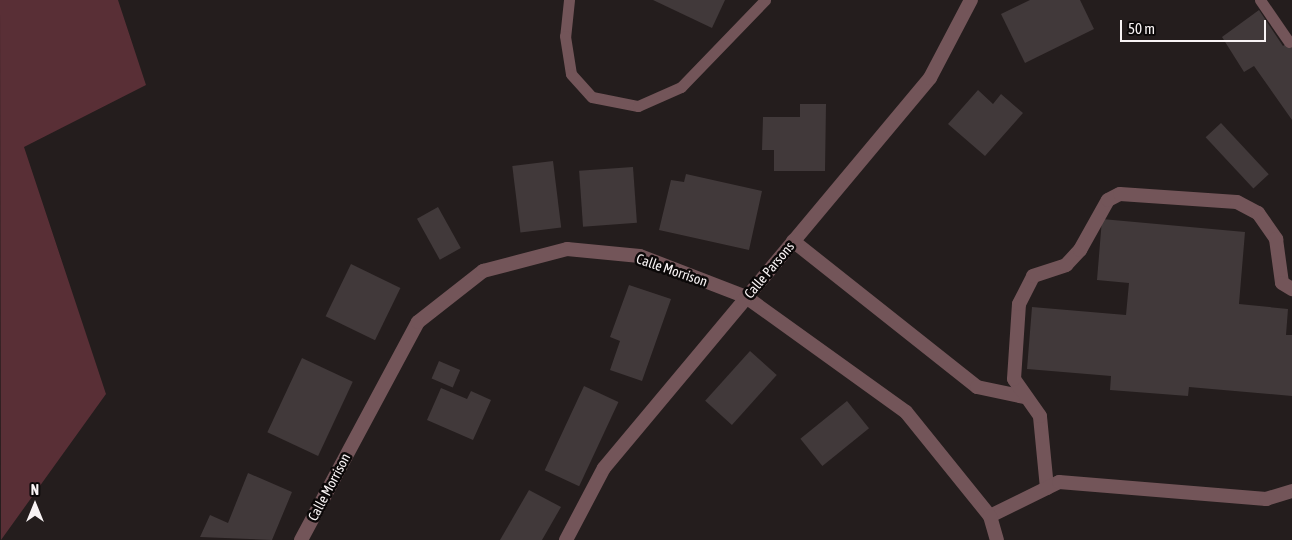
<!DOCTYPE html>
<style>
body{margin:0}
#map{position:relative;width:1292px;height:540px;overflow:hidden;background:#241d1d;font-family:"Asap Condensed",sans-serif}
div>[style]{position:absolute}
.green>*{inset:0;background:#592f36}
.building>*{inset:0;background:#41393a;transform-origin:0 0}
.service>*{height:11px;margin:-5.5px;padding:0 5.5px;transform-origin:5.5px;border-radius:5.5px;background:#735559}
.minor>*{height:14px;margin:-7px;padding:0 7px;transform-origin:7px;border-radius:7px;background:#735559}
span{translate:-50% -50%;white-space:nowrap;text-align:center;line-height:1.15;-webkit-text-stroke:5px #0b0808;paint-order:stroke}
.street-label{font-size:14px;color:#f8f3f4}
.north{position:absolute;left:10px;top:480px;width:50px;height:50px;-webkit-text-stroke:4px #0b0808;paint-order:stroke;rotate:0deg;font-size:14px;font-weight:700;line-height:20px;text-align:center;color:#f8f3f4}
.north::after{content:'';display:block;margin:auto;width:18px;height:22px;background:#f8f3f4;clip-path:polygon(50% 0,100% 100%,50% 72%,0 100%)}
.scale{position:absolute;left:1120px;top:20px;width:146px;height:22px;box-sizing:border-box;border:2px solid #f8f3f4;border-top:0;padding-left:6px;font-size:15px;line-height:18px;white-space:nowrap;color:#f8f3f4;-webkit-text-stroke:4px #0b0808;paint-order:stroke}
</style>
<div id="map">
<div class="green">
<div style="clip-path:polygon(0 0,118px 0,146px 85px,24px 147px,106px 394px,1px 540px)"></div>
</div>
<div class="building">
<div style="clip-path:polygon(653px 0,725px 0,712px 28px)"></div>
<div style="clip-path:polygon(1030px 0,1080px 0,1094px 29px,1025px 63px,1001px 14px)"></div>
<div style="clip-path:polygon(1259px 10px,1283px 46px,1292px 40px,1292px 120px,1254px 66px,1244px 72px,1222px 37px)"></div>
<div style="clip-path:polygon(978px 90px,993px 104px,1001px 94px,1023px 113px,985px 156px,948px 124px)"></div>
<div style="clip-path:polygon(800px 104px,826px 104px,825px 171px,774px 171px,774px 150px,762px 150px,763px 117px,800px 117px)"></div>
<div style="left:1221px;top:123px;width:70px;height:21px;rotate:47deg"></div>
<div style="left:553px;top:161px;width:67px;height:41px;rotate:83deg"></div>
<div style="left:633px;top:167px;width:56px;height:54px;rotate:86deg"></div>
<div style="clip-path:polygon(686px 174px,762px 191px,749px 250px,659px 230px,671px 180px,684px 182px)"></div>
<div style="left:438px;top:207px;width:47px;height:24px;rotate:61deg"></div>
<div style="clip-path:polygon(1102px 219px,1245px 232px,1239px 304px,1288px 309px,1286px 335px,1292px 335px,1292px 396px,1189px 387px,1188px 396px,1110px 390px,1111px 376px,1027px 369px,1032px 307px,1126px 315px,1129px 283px,1097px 280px)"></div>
<div style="left:351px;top:264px;width:55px;height:58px;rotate:26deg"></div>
<div style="clip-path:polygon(629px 285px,671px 299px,642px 381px,610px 370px,620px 341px,610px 337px)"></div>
<div style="left:750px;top:351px;width:36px;height:67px;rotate:42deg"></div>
<div style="left:302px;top:358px;width:56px;height:82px;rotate:25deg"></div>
<div style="left:439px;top:361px;width:23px;height:19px;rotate:23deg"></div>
<div style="left:584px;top:386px;width:38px;height:93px;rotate:25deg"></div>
<div style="clip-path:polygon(441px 388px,467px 399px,471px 391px,491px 400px,473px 440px,427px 420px)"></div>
<div style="left:847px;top:401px;width:35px;height:60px;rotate:51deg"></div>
<div style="clip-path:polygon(248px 473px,292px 492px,272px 540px,200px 537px,210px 515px,228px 523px)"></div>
<div style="clip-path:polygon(529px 490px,561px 507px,542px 540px,500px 540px)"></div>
</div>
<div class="service">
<div style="left:569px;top:0;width:36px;rotate:96deg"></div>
<div style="left:565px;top:36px;width:38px;rotate:81deg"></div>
<div style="left:571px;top:74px;width:31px;rotate:48deg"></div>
<div style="left:592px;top:97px;width:47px;rotate:11.1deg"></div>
<div style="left:638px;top:106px;width:47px;rotate:-23.8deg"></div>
<div style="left:681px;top:87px;width:121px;rotate:-46deg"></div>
<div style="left:1260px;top:0;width:51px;rotate:55.4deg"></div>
</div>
<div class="minor">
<div style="left:793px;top:241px;width:235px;rotate:38.4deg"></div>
<div style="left:977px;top:387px;width:48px;rotate:12deg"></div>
<div style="left:1047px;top:488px;width:72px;rotate:-95.6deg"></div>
<div style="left:1040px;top:416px;width:45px;rotate:-125.1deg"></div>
<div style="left:1014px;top:379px;width:75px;rotate:-86.2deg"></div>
<div style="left:1019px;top:304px;width:31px;rotate:-63deg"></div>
<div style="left:1033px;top:276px;width:35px;rotate:-18deg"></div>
<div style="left:1066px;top:265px;width:21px;rotate:-47deg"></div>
<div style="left:1080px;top:250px;width:57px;rotate:-60.8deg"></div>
<div style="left:1108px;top:200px;width:13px;rotate:-27deg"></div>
<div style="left:1120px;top:194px;width:117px;rotate:3.9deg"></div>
<div style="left:1237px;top:202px;width:24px;rotate:28deg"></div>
<div style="left:1258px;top:213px;width:32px;rotate:55deg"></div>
<div style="left:1276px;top:239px;width:44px;rotate:82.2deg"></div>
<div style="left:1282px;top:283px;width:12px;rotate:31deg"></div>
<div style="left:990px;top:516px;width:77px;rotate:-26.2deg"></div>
<div style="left:1059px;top:482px;width:208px;rotate:4.7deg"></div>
<div style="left:1266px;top:499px;width:27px;rotate:-17deg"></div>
<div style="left:301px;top:540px;width:247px;rotate:-61.8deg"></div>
<div style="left:418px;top:322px;width:83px;rotate:-38.1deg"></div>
<div style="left:483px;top:271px;width:87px;rotate:-14.7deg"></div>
<div style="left:567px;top:249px;width:73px;rotate:5.5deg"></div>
<div style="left:640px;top:256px;width:114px;rotate:21.1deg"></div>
<div style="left:746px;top:297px;width:197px;rotate:35.7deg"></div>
<div style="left:906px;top:412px;width:134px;rotate:51.1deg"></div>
<div style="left:990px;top:516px;width:25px;rotate:74deg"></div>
<div style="left:566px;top:540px;width:81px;rotate:-62.2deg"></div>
<div style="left:604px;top:468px;width:508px;rotate:-50.11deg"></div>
<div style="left:930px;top:78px;width:88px;rotate:-62.3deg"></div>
</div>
<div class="street-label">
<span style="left:672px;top:270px;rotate:19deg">Calle Morrison</span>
<span style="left:769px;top:270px;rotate:-50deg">Calle Parsons</span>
<span style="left:329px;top:487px;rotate:-62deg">Calle Morrison</span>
</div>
<div class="north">N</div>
<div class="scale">50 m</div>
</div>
